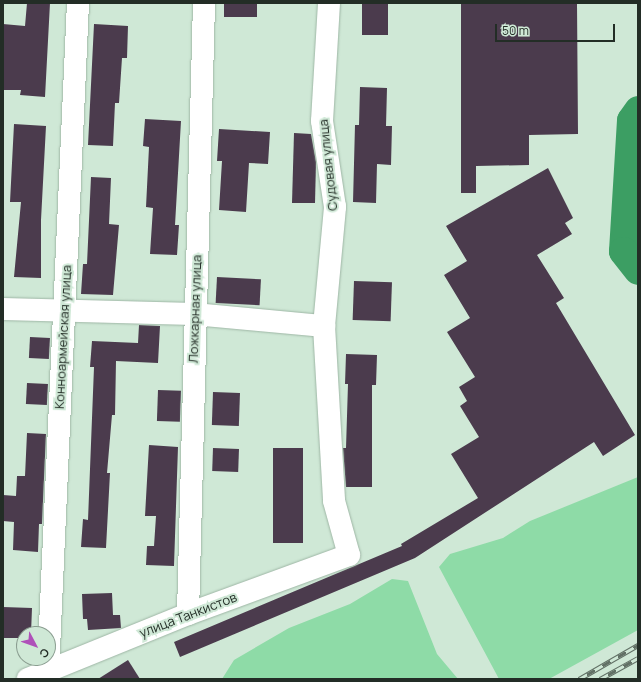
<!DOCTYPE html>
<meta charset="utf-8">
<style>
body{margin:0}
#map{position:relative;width:641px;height:682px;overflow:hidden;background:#cfe8d6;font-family:Manrope,sans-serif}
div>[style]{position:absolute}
.green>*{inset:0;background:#8edba7}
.river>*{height:29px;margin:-14.5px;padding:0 14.5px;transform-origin:14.5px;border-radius:14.5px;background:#3c9e63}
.building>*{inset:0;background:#4b3b4d;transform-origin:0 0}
.roads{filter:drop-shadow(0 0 1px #9eb6a5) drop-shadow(0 0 1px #9eb6a5)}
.minor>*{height:22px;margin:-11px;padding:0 11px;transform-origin:11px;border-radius:11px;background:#fff}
.rail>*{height:4.5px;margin-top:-2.25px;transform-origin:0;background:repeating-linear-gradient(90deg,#cfe8d6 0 9px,#617065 0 18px);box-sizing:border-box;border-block:1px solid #617065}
span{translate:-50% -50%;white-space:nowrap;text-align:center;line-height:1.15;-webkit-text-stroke:4px #cfe8d6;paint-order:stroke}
.street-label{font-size:13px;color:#232d26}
.frame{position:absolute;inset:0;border:4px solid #232d26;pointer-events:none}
.north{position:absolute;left:16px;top:626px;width:40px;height:40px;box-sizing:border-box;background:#cfe8d6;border:1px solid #8a9d90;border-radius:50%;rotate:131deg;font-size:11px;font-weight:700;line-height:16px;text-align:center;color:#232d26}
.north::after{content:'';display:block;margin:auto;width:14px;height:18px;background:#af50b9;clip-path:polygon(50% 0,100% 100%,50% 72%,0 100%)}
.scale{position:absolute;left:495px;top:24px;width:120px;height:18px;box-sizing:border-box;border:2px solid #232d26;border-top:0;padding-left:5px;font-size:12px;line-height:14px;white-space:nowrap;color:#232d26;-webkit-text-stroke:3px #cfe8d6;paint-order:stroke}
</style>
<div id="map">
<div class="green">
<div style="clip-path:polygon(638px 477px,638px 630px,549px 679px,499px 679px,439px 567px,450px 554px,503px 538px,530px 521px)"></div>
<div style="clip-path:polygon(392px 579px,408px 581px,437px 654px,458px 679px,222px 679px,234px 660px,289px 628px,350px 604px)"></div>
</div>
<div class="river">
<div style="left:638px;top:110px;width:12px;rotate:125deg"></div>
<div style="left:631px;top:120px;width:131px;rotate:93.5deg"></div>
<div style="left:623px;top:251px;width:24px;rotate:52deg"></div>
</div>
<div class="building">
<div style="clip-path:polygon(27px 3px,50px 3px,45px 97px,20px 95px,21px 90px,3px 90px,3px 24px,25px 26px)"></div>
<div style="left:224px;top:3px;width:33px;height:14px"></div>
<div style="left:362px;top:3px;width:26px;height:32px"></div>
<div style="clip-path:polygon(461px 3px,577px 3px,578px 134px,529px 135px,529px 165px,476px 166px,476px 193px,461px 193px)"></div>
<div style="clip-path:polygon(94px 24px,128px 26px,127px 58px,122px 58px,119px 103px,115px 103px,113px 146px,88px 145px)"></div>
<div style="clip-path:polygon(360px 87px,387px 88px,386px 126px,392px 126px,391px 165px,377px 164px,376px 203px,353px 202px,355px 125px,359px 125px)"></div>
<div style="clip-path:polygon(145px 119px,181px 121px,175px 225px,179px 225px,177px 255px,150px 254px,153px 208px,146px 207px,149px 147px,143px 146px)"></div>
<div style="clip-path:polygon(14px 124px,46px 126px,41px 220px,41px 278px,14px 277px,21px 202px,10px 202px)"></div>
<div style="clip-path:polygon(219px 129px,270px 132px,268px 164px,249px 163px,246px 212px,219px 210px,222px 161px,217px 161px)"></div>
<div style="clip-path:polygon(294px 133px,311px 134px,316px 162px,315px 203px,292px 203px)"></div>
<div style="clip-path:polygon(548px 168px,573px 218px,565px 223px,572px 234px,537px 255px,564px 298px,556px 303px,635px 435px,603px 456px,594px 442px,415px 558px,180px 657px,174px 642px,402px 546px,401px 544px,478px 498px,451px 454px,479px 437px,460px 406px,467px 401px,459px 387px,475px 377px,447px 332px,470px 318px,444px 275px,467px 261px,446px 226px)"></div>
<div style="clip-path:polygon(91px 177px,111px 178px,109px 224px,119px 225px,113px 295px,81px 294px,83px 264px,87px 264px)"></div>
<div style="left:217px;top:277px;width:44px;height:26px;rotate:3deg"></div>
<div style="left:354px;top:281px;width:38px;height:39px;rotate:2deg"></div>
<div style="clip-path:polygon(139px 325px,160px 326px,158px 363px,116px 361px,115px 415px,112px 415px,107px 473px,110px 473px,106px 548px,81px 547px,83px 519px,88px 520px,94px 367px,90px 367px,92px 341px,138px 343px)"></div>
<div style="left:30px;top:337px;width:20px;height:21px;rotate:3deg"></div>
<div style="clip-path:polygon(346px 354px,377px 355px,376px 385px,372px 385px,372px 487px,346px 487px,343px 448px,346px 448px,348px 384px,345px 384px)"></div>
<div style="left:27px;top:383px;width:21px;height:21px;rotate:3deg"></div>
<div style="left:158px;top:390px;width:23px;height:31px;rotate:2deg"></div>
<div style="left:213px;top:392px;width:27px;height:33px;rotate:2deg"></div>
<div style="clip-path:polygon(27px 433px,46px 434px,42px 524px,39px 524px,38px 552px,13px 550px,14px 522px,3px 521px,3px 495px,16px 496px,17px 476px,25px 476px)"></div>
<div style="clip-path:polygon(149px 445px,178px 447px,174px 566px,146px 565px,147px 546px,154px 546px,156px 516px,145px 516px)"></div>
<div style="left:213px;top:448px;width:26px;height:23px;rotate:2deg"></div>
<div style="left:273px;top:448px;width:30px;height:95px"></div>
<div style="clip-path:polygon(112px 593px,113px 615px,120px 615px,121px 628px,88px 630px,87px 619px,83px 619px,82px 594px)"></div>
<div style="clip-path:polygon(3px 607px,32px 608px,31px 634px,24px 634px,24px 638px,3px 638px)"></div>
<div style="clip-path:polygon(128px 660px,140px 679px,98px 679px)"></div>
</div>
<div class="roads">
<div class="minor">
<div style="left:3px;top:309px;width:191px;rotate:1.5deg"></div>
<div style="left:194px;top:314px;width:131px;rotate:5.3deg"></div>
<div style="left:324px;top:326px;width:175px;rotate:86.7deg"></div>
<div style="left:334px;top:501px;width:56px;rotate:74.5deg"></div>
<div style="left:349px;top:555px;width:171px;rotate:159.9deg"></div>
<div style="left:188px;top:614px;width:173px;rotate:157.9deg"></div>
<div style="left:324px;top:326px;width:120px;rotate:-84.7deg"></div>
<div style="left:335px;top:207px;width:87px;rotate:-98.6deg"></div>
<div style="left:322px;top:121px;width:118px;rotate:-86.6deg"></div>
<div style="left:188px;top:614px;width:611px;rotate:-88.5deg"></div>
<div style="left:48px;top:671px;width:669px;rotate:-87.43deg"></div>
</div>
</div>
<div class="rail">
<div style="left:579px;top:679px;width:68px;rotate:-30deg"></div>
<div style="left:600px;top:679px;width:43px;rotate:-28.9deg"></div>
</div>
<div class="street-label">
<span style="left:328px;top:165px;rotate:-96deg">Судовая улица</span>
<span style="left:195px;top:309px;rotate:-88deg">Ложкарная улица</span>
<span style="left:63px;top:337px;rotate:-87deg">Конноармейская улица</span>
<span style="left:188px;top:615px;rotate:-21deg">улица Танкистов</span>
</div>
<div class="frame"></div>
<div class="north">С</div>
<div class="scale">50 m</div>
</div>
